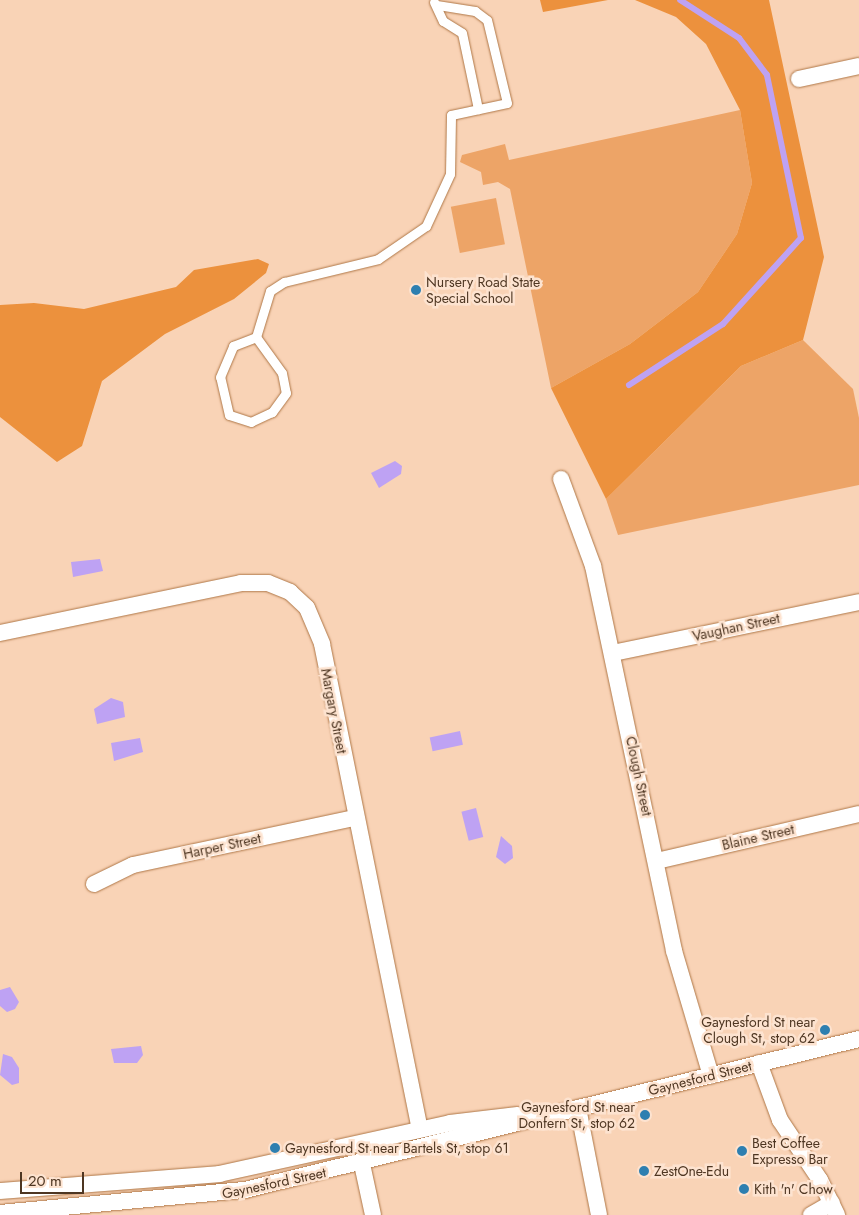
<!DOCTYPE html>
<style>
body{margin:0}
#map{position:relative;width:859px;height:1215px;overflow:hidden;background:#f9d3b6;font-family:Jost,sans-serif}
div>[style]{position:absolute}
.green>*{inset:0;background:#eda467;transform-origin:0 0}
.forest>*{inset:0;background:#ec913d}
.water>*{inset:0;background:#bea2f3;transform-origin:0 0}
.stream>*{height:6px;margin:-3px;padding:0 3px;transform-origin:3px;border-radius:3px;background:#bea2f3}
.roads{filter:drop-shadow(0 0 1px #af7747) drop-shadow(0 0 1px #af7747)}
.lane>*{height:9px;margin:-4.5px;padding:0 4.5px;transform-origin:4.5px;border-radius:4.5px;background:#fff}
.street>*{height:16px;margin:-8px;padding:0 8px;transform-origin:8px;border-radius:8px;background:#fff}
.dots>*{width:14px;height:14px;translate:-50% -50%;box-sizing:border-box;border:2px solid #fde3d0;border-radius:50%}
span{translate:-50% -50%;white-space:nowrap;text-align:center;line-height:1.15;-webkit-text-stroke:5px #fde3d0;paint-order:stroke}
.poi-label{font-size:14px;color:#4e3622}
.left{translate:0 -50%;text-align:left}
.right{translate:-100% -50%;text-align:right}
.street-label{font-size:14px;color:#4e3622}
.scale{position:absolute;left:20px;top:1172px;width:64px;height:22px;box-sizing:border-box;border:2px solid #4e3622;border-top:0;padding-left:6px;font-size:15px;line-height:18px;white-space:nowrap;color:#4e3622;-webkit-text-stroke:4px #fde3d0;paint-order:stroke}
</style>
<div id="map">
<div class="green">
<div style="clip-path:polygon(740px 110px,752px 183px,737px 234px,698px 292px,630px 344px,551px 388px,510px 189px,498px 182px,483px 185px,481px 172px,460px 162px,462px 155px,505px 144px,509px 160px)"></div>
<div style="left:496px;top:198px;width:47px;height:46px;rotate:79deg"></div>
<div style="clip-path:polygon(803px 340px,853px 389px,859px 418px,859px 485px,618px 535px,606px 499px,741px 366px)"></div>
</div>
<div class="forest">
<div style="clip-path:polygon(540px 0,608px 0,543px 12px)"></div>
<div style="clip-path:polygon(635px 0,769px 0,824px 257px,803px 340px,741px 366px,606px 499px,551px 388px,630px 344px,698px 292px,737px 234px,752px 183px,740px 110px,706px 44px,676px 17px)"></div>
<div style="clip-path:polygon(258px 259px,269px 264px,266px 273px,234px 299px,165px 334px,102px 381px,82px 446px,57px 462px,0 417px,0 305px,34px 303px,84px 309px,176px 287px,194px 270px)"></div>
</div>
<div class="water">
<div style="clip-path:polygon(395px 461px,402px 466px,401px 474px,379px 488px,371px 473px)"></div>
<div style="clip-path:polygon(100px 559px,103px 571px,73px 577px,71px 562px)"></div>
<div style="clip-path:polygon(111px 698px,123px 702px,125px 717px,97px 724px,94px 709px)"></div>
<div style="left:460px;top:731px;width:14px;height:31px;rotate:78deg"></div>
<div style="clip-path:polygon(140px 738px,143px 752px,114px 761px,111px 743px)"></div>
<div style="left:476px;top:808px;width:30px;height:15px;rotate:76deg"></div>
<div style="clip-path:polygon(501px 836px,512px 846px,513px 858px,505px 864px,496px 857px)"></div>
<div style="clip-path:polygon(10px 987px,19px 1002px,15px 1009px,7px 1012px,0 1006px,0 990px)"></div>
<div style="clip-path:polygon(141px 1046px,143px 1055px,137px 1063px,114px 1063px,111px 1049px)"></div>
<div style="clip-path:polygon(3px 1054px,12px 1057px,19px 1068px,19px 1083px,12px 1085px,0 1075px)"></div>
</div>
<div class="stream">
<div style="left:629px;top:385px;width:112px;rotate:-33deg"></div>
<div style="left:723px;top:324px;width:116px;rotate:-47.8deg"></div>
<div style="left:801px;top:238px;width:167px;rotate:-101.8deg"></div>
<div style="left:767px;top:75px;width:46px;rotate:-127.1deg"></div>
<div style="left:739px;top:38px;width:70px;rotate:-147.2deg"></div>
</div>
<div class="roads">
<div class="lane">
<div style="left:434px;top:2px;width:21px;rotate:65deg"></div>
<div style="left:443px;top:21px;width:22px;rotate:32deg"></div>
<div style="left:462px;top:33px;width:78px;rotate:78.1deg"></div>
<div style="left:256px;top:337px;width:44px;rotate:54.2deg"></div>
<div style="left:282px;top:373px;width:20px;rotate:79deg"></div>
<div style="left:286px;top:393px;width:24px;rotate:126deg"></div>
<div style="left:272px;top:412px;width:23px;rotate:155deg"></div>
<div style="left:251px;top:422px;width:23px;rotate:-162deg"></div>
<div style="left:229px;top:415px;width:39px;rotate:-103deg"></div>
<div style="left:220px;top:377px;width:34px;rotate:-67deg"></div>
<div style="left:233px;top:346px;width:25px;rotate:-21deg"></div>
<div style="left:256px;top:337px;width:48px;rotate:-73.1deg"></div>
<div style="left:270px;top:291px;width:17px;rotate:-33deg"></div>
<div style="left:284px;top:282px;width:97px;rotate:-13.7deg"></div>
<div style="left:378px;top:259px;width:58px;rotate:-34.5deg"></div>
<div style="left:426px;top:226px;width:57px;rotate:-65.2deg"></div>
<div style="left:450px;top:174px;width:59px;rotate:-89deg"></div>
<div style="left:451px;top:115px;width:57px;rotate:-12.1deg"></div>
<div style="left:507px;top:103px;width:85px;rotate:-103.5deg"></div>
<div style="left:487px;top:20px;width:15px;rotate:-143deg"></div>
<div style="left:475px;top:11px;width:39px;rotate:-171deg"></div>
</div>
<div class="street">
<div style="left:799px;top:79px;width:61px;rotate:-12.2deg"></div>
<div style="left:561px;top:479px;width:93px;rotate:69.8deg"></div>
<div style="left:593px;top:566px;width:393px;rotate:78.1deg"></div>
<div style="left:674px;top:951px;width:130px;rotate:73.5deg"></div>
<div style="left:0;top:633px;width:246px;rotate:-11.7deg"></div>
<div style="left:241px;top:583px;width:27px"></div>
<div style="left:268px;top:583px;width:24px;rotate:22deg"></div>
<div style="left:290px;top:592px;width:23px;rotate:43deg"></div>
<div style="left:307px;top:608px;width:39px;rotate:67deg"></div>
<div style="left:322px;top:644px;width:495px;rotate:78.6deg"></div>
<div style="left:613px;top:653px;width:251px;rotate:-11.7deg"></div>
<div style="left:657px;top:861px;width:207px;rotate:-13.1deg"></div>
<div style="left:94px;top:884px;width:43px;rotate:-26deg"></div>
<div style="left:133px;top:865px;width:226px;rotate:-12deg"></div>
<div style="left:759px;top:1063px;width:61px;rotate:69.8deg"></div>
<div style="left:780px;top:1120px;width:72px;rotate:56.3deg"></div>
<div style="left:820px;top:1180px;width:39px;rotate:64deg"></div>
<div style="left:578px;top:1108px;width:109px;rotate:78.9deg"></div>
<div style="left:362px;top:1164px;width:52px;rotate:77.8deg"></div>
<div style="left:0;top:1191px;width:220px;rotate:-4.4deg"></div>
<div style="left:219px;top:1174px;width:237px;rotate:-12.4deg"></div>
<div style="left:450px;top:1123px;width:68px;rotate:-6.7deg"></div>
<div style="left:0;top:1213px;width:246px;rotate:-5.4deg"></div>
<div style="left:245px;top:1190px;width:632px;rotate:-13.82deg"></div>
<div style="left:811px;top:1215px;width:24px;rotate:-30deg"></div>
</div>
</div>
<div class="dots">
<div style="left:416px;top:290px;background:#2e7fb0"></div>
<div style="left:825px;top:1030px;background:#2e7fb0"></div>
<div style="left:645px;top:1115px;background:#2e7fb0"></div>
<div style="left:275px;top:1148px;background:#2e7fb0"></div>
<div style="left:742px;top:1151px;background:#2e7fb0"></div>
<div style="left:644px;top:1171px;background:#2e7fb0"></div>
<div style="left:744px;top:1189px;background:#2e7fb0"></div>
</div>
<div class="poi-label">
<span class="left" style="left:426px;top:290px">Nursery Road State<br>Special School</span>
<span class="right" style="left:815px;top:1030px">Gaynesford St near<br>Clough St, stop 62</span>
<span class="right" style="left:635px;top:1115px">Gaynesford St near<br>Donfern St, stop 62</span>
<span class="left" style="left:752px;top:1151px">Best Coffee<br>Expresso Bar</span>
<span class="left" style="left:285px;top:1148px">Gaynesford St near Bartels St, stop 61</span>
<span class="left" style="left:654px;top:1171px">ZestOne-Edu</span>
<span class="left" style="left:754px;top:1189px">Kith 'n' Chow</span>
</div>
<div class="street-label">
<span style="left:736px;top:627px;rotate:-12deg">Vaughan Street</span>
<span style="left:334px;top:711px;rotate:79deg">Margary Street</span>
<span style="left:639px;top:776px;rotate:78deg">Clough Street</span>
<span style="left:758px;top:837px;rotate:-13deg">Blaine Street</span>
<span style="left:222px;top:846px;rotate:-12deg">Harper Street</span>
<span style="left:700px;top:1078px;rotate:-14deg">Gaynesford Street</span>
<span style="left:274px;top:1183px;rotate:-12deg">Gaynesford Street</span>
</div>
<div class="scale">20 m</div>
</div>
